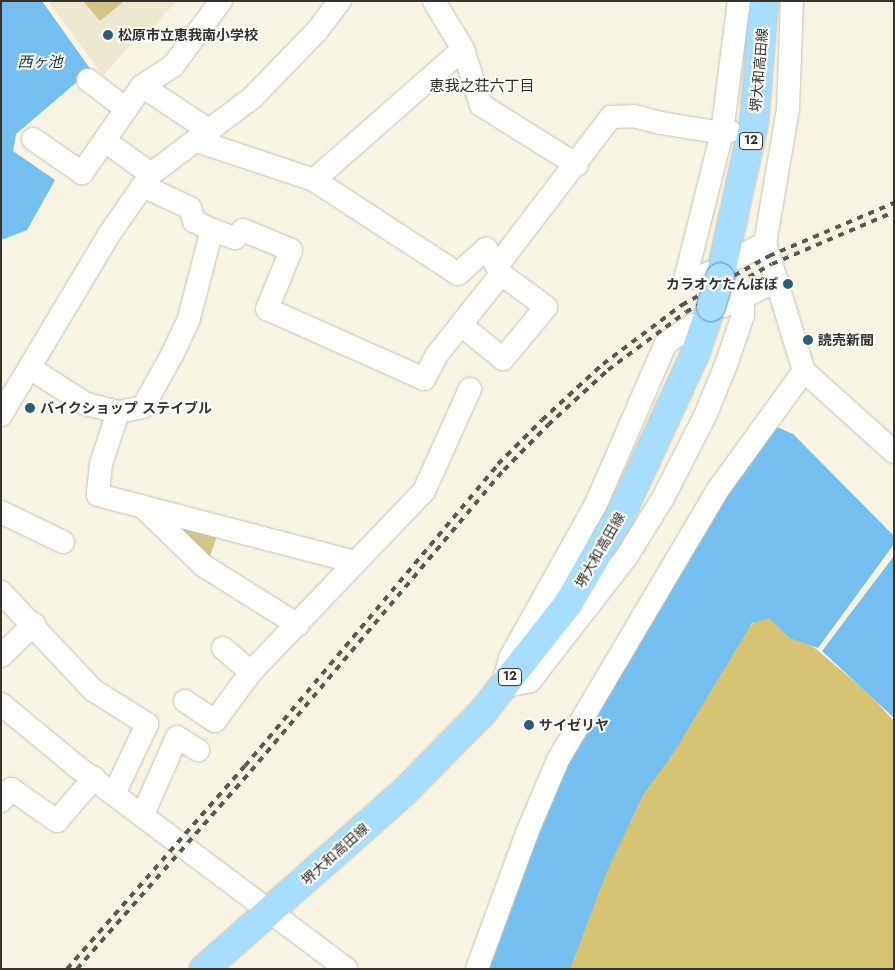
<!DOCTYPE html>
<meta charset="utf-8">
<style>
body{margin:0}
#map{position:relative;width:895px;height:970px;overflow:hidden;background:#f7f4e3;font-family:Jost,"Noto Sans JP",sans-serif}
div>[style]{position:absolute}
.built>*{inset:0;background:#ede8d0}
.green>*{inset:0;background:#d2c588}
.forest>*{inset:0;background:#d6c474}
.water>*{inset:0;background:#74bff0}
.roads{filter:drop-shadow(0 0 1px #c5c2b2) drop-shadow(0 0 1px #c5c2b2)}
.minor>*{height:22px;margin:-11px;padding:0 11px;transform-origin:11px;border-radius:11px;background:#fff}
.major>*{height:28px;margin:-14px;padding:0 14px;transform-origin:14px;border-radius:14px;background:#a7ddff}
.rail>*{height:4px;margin-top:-2px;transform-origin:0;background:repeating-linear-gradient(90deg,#59574f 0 6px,transparent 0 12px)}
.bridges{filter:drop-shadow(0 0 1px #5893b6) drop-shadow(0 0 1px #5893b6)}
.major-bridge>*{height:28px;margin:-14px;padding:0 14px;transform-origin:14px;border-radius:14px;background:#a7ddff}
.dots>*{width:14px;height:14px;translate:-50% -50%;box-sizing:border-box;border:2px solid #fff;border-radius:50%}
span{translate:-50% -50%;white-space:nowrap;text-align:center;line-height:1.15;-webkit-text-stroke:4px #fff;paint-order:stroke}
.shield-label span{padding:1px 4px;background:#fff;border:1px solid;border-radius:4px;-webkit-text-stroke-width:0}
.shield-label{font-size:12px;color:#34332d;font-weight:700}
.poi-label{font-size:14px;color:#34332d;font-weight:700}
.left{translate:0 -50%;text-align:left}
.right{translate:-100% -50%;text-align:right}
.street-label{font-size:14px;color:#34332d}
.water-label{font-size:15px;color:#0c2e42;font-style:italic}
.neighbourhood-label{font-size:15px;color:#2e2c1f}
.frame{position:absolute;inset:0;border:2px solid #34332d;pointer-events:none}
</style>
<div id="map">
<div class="built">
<div style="clip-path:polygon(48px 1px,177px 1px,150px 30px,135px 40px,103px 76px)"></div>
</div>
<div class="green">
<div style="clip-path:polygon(83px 1px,124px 1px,100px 21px)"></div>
<div style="clip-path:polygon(171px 520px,218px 533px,208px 562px)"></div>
</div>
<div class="forest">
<div style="clip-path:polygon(762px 613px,816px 649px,868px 693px,894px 721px,894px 969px,567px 969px,611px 839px,727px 652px)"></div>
</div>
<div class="water">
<div style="clip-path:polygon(1px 1px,42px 1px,91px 70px,16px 134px,13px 151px,55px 180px,27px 230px,4px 239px,1px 239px)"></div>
<div style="clip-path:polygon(777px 427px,793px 434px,894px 536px,894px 544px,818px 648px,790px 638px,769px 618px,752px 623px,674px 752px,643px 795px,608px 869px,570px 969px,485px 969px,553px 786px,766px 432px)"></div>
<div style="clip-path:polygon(894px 556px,894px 718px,822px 651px)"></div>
</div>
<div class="roads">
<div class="minor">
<div style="left:434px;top:1px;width:56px;rotate:58.9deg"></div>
<div style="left:463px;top:49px;width:59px;rotate:72.2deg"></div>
<div style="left:481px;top:105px;width:113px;rotate:32deg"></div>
<div style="left:792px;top:1px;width:108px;rotate:92.1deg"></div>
<div style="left:788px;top:109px;width:136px;rotate:99.7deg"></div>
<div style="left:765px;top:243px;width:134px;rotate:73.1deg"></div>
<div style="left:804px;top:371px;width:121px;rotate:42deg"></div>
<div style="left:88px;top:80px;width:48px;rotate:37.3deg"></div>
<div style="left:142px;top:86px;width:82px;rotate:33.5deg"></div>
<div style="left:33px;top:139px;width:60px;rotate:34.8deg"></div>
<div style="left:82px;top:173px;width:106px;rotate:-55.4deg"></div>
<div style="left:142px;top:86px;width:37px;rotate:-33deg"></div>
<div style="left:173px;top:66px;width:81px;rotate:-53.6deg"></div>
<div style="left:105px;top:141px;width:57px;rotate:35.7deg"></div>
<div style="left:197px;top:141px;width:123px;rotate:18.4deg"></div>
<div style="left:314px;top:180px;width:172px;rotate:33.1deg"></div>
<div style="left:458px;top:274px;width:38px;rotate:-42deg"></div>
<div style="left:486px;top:249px;width:20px;rotate:57deg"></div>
<div style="left:497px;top:266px;width:188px;rotate:-52.6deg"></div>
<div style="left:611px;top:117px;width:23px;rotate:-2deg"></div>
<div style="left:634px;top:116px;width:28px;rotate:15deg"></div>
<div style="left:661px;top:123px;width:62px;rotate:9.3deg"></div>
<div style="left:722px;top:133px;width:8px;rotate:-14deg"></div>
<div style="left:314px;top:180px;width:198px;rotate:-41.3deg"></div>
<div style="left:143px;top:186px;width:52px;rotate:25.1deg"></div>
<div style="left:190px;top:208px;width:14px;rotate:73deg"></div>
<div style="left:194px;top:221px;width:20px;rotate:27deg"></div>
<div style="left:212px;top:230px;width:24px;rotate:19deg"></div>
<div style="left:235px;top:238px;width:11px;rotate:-45deg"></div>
<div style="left:243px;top:230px;width:52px;rotate:22.6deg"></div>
<div style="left:291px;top:250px;width:64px;rotate:112.1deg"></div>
<div style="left:267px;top:309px;width:172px;rotate:24deg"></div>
<div style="left:424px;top:379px;width:26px;rotate:-62deg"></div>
<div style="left:436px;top:356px;width:105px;rotate:-51.6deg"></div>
<div style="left:737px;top:258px;width:32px;rotate:-28deg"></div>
<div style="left:712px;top:272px;width:16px;rotate:158deg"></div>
<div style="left:697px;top:278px;width:11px;rotate:-170deg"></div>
<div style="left:686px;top:276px;width:147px;rotate:-75.9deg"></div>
<div style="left:722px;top:133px;width:133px;rotate:-82.7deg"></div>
<div style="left:724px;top:306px;width:59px;rotate:-25.3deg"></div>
<div style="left:461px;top:325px;width:54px;rotate:39deg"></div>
<div style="left:503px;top:359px;width:67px;rotate:-50.4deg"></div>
<div style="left:546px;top:307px;width:56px;rotate:-143.7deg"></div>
<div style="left:501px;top:274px;width:9px;rotate:-117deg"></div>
<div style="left:693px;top:325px;width:32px;rotate:146deg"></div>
<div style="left:666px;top:343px;width:176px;rotate:113.5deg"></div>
<div style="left:596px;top:504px;width:176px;rotate:119.2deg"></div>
<div style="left:510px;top:658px;width:30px;rotate:105deg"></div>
<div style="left:502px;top:687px;width:29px;rotate:-12deg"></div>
<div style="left:530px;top:681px;width:158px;rotate:-52.2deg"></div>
<div style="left:627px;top:556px;width:68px;rotate:-58.2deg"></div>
<div style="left:663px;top:498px;width:92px;rotate:-62.9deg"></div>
<div style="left:705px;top:416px;width:58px;rotate:-67.8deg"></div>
<div style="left:727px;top:362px;width:50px;rotate:-71.2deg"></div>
<div style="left:743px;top:315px;width:18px;rotate:-90deg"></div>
<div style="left:30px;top:368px;width:67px;rotate:32.7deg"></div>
<div style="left:86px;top:404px;width:33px;rotate:14deg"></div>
<div style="left:118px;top:412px;width:55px;rotate:108.1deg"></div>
<div style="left:101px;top:464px;width:31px;rotate:96deg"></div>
<div style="left:98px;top:495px;width:266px;rotate:14.6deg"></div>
<div style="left:118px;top:412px;width:25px;rotate:-11deg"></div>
<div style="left:143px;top:407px;width:62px;rotate:-60.9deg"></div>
<div style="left:173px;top:353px;width:38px;rotate:-65deg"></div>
<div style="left:189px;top:318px;width:91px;rotate:-75.4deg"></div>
<div style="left:1px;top:415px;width:212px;rotate:-59.1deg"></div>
<div style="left:110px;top:233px;width:72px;rotate:-55.2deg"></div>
<div style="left:151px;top:174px;width:126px;rotate:-37deg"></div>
<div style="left:252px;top:98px;width:93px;rotate:-45.9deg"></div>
<div style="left:317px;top:31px;width:38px;rotate:-53deg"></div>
<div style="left:142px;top:506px;width:86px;rotate:44.1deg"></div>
<div style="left:204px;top:566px;width:111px;rotate:32.1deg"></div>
<div style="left:1px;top:512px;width:69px;rotate:25.8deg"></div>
<div style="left:1px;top:592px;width:134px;rotate:46.8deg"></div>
<div style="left:93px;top:690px;width:64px;rotate:32.2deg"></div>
<div style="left:147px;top:724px;width:75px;rotate:115.2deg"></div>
<div style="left:223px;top:648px;width:37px;rotate:41deg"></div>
<div style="left:1px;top:656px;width:46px;rotate:-44.1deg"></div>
<div style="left:185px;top:701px;width:36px;rotate:34deg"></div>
<div style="left:215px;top:721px;width:61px;rotate:-53.7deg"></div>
<div style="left:251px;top:672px;width:250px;rotate:-46.3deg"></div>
<div style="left:424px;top:491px;width:112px;rotate:-65.7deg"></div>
<div style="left:1px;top:704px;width:97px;rotate:39.6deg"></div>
<div style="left:76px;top:766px;width:338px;rotate:36.9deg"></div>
<div style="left:1px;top:801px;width:16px;rotate:-50deg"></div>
<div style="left:11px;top:789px;width:56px;rotate:34.8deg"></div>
<div style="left:57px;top:821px;width:57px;rotate:-49.3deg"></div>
<div style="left:143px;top:814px;width:84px;rotate:-66.2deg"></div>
<div style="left:177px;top:737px;width:25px;rotate:32deg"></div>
<div style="left:477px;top:969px;width:145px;rotate:-69.8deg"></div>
<div style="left:527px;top:833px;width:79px;rotate:-67deg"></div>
<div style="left:558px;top:760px;width:312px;rotate:-59.4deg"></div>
<div style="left:717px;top:491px;width:148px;rotate:-54.1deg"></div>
</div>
<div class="major">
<div style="left:720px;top:277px;width:158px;rotate:-77.6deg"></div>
<div style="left:754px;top:123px;width:122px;rotate:-85.3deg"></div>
<div style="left:204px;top:969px;width:268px;rotate:-41.5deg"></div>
<div style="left:405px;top:791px;width:110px;rotate:-45.4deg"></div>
<div style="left:482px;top:713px;width:139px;rotate:-51.7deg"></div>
<div style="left:568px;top:604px;width:107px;rotate:-59.6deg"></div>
<div style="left:622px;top:512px;width:174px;rotate:-65.2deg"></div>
<div style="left:695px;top:354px;width:50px;rotate:-71.2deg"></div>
</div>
</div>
<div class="rail">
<div style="left:67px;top:969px;width:270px;rotate:-48.8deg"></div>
<div style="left:245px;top:766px;width:394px;rotate:-50deg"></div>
<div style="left:498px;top:464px;width:62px;rotate:-45deg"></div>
<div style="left:542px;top:420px;width:83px;rotate:-42.6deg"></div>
<div style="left:603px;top:364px;width:99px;rotate:-36.8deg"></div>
<div style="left:682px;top:305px;width:100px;rotate:-29.4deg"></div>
<div style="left:769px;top:256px;width:136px;rotate:-23deg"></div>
<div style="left:77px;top:969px;width:264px;rotate:-48.7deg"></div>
<div style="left:251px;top:771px;width:393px;rotate:-50deg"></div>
<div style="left:504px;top:470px;width:63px;rotate:-45.6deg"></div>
<div style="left:548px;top:425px;width:81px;rotate:-42.5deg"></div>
<div style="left:608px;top:370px;width:97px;rotate:-36.6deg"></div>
<div style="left:686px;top:312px;width:98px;rotate:-29.2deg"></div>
<div style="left:772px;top:264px;width:133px;rotate:-23.1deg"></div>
</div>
<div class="bridges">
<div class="major-bridge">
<div style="left:711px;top:307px;width:31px;rotate:-73deg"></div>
</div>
</div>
<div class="dots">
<div style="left:108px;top:35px;background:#2c5c7a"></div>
<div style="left:788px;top:284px;background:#2c5c7a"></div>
<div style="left:808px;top:340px;background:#2c5c7a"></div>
<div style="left:30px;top:408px;background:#2c5c7a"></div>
<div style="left:529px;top:725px;background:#2c5c7a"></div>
</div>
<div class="shield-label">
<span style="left:751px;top:141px">12</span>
<span style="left:510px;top:677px">12</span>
</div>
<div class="poi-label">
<span class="left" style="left:118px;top:35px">松原市立恵我南小学校</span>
<span class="right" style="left:778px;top:284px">カラオケたんぽぽ</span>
<span class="left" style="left:818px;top:340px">読売新聞</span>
<span class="left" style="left:40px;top:408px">バイクショップ ステイブル</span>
<span class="left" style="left:539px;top:725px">サイゼリヤ</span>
</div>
<div class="street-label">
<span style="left:759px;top:70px;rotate:-85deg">堺大和高田線</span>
<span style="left:600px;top:550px;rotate:-60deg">堺大和高田線</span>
<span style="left:335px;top:854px;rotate:-42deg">堺大和高田線</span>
</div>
<div class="water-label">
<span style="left:40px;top:63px">西ヶ池</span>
</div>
<div class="neighbourhood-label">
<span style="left:482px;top:87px">恵我之荘六丁目</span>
</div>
<div class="frame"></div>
</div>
